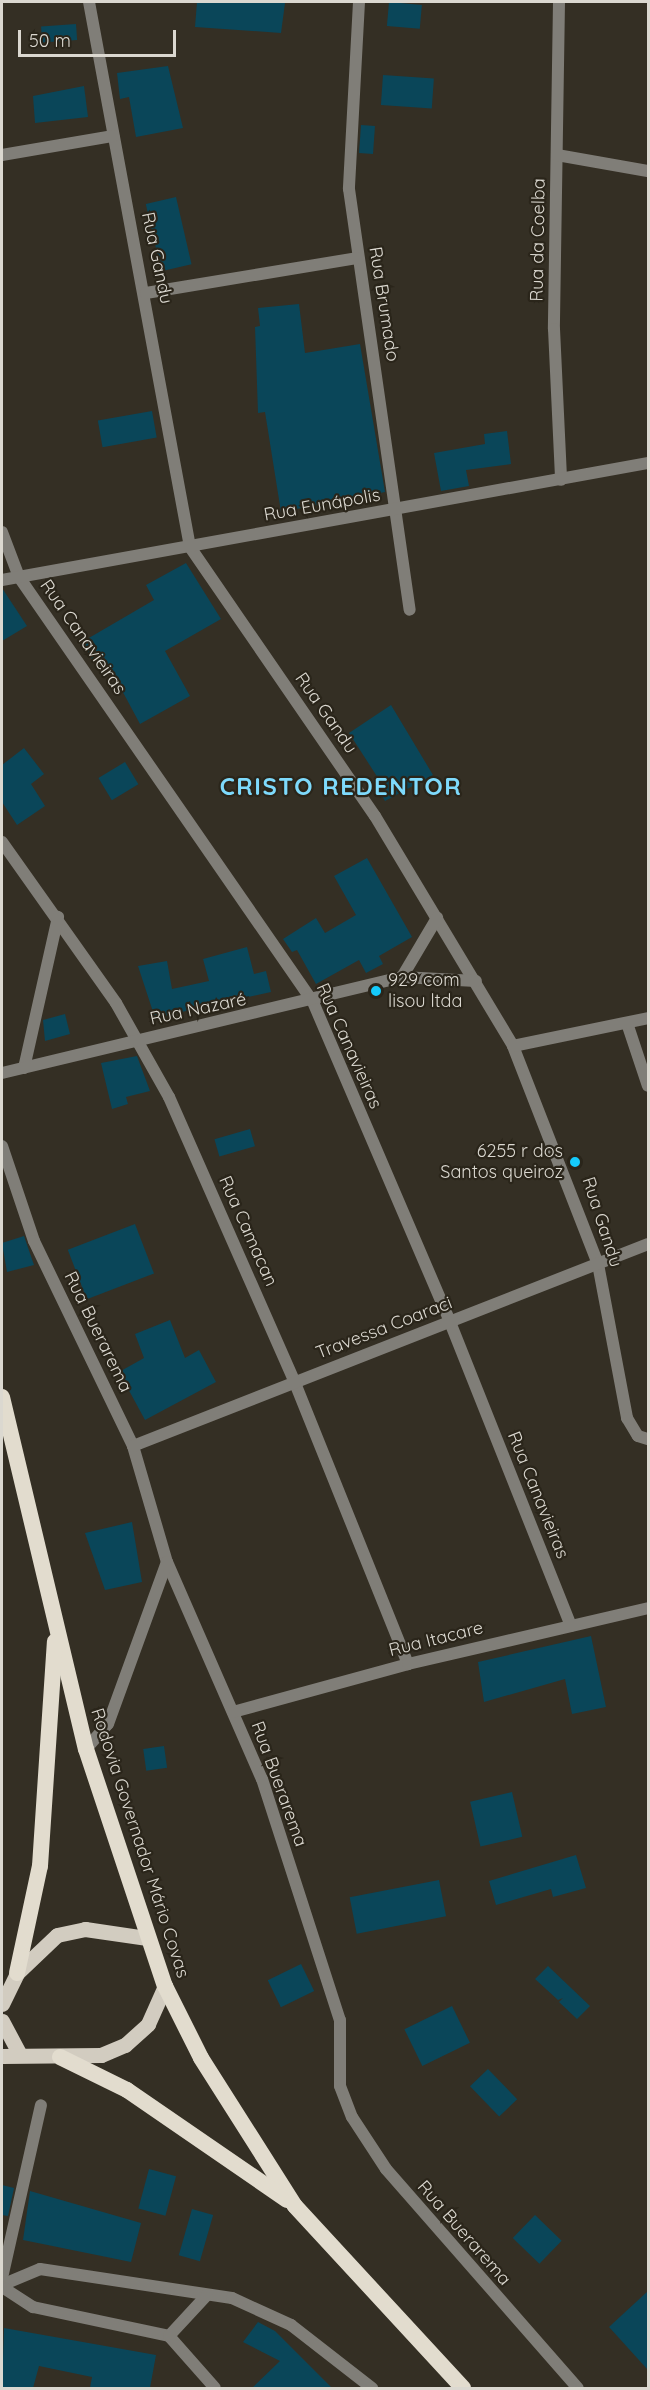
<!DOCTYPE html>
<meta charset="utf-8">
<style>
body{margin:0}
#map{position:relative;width:650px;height:2390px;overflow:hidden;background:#342f24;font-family:Quicksand,sans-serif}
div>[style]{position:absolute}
.building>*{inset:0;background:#0a4659;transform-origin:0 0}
.minor>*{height:12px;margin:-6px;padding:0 6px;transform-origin:6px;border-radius:6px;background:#807e78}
.primary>*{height:15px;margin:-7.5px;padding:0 7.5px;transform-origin:7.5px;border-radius:7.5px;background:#d2ccc0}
.trunk>*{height:16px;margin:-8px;padding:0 8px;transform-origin:8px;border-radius:8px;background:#e2dcce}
.dots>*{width:16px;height:16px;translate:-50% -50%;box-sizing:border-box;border:3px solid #2a251a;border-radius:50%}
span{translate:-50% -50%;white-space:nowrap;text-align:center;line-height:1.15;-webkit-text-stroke:4.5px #2a251a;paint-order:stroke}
.street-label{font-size:18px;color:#dbd8d0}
.poi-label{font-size:18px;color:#dbd8d0}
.left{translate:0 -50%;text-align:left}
.right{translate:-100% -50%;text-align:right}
.district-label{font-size:24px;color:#7edafc;font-weight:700;letter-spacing:1.5px}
.frame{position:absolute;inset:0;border:3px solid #dbd8d0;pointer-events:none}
.scale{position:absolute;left:18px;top:30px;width:158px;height:27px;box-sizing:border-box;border:3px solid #dbd8d0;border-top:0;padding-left:8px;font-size:18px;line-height:21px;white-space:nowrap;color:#dbd8d0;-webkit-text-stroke:4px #2a251a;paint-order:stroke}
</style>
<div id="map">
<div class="building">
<div style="clip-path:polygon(197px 2px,285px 3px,281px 33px,195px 27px)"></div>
<div style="left:389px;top:2px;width:33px;height:24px;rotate:5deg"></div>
<div style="left:76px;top:24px;width:16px;height:35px;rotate:86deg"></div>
<div style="clip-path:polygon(168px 66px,183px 128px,136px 137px,129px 97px,120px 99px,117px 73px)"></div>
<div style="left:383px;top:75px;width:51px;height:30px;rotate:4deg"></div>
<div style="clip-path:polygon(84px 86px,88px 117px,35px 123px,33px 96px)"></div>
<div style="left:361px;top:125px;width:14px;height:28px;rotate:4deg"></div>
<div style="left:176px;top:197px;width:69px;height:31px;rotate:77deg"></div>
<div style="clip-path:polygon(299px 304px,305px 353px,360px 344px,385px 492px,281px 512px,265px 412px,258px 413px,255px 327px,260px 326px,258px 308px)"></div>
<div style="left:152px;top:411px;width:27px;height:55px;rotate:80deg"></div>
<div style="clip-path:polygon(507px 431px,511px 464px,466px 470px,469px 486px,441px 491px,434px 453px,485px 444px,484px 434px)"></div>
<div style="clip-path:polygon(186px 563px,221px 619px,165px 651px,190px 696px,140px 724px,104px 657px,94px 663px,82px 642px,154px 600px,146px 585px)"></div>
<div style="clip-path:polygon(2px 588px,27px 626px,2px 641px)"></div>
<div style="clip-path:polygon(391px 705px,433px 775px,385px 801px,373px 781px,378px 778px,349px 733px)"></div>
<div style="clip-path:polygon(24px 748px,44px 774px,31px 784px,45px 806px,17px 825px,2px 802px,2px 765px)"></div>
<div style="left:125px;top:762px;width:26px;height:31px;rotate:59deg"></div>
<div style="clip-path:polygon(367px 858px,412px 937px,379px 956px,383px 964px,366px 973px,359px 960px,316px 984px,297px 950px,292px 952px,283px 939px,316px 918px,325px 933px,356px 915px,334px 876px)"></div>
<div style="clip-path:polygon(247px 947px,254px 974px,266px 971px,271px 992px,155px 1018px,138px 966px,167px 961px,172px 989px,209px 981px,203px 959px)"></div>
<div style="clip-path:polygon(65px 1014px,70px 1034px,45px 1041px,43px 1020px)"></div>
<div style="clip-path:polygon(137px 1056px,150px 1091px,126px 1097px,128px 1104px,112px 1109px,101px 1063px)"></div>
<div style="left:250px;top:1129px;width:18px;height:37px;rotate:74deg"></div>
<div style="left:135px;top:1224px;width:53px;height:72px;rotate:69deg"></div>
<div style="clip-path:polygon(24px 1236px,34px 1265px,7px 1272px,2px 1243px)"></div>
<div style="clip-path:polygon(170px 1320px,185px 1358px,199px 1350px,216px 1382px,145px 1420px,119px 1372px,144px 1358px,135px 1334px)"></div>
<div style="clip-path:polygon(132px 1522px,142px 1582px,105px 1590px,85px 1533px)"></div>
<div style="clip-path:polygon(591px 1636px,606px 1707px,572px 1714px,565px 1679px,484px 1702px,478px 1662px)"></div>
<div style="left:164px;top:1746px;width:22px;height:21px;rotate:82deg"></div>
<div style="left:512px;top:1792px;width:46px;height:43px;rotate:77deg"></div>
<div style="clip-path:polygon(576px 1855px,586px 1888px,553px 1897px,551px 1889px,496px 1905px,489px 1881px)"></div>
<div style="left:439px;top:1880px;width:37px;height:91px;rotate:79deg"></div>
<div style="left:301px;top:1964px;width:30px;height:37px;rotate:64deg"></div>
<div style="clip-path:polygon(548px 1966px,590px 2006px,577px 2019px,559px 2002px,563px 1998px,558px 2000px,535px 1979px)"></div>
<div style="left:452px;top:2006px;width:41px;height:53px;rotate:64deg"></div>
<div style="left:488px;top:2069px;width:42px;height:25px;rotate:46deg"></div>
<div style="left:149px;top:2169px;width:28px;height:41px;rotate:15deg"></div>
<div style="clip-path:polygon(2px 2185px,14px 2188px,8px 2216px,2px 2215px)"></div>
<div style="clip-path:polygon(30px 2191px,141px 2223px,131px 2262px,23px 2240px)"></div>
<div style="left:192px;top:2209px;width:22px;height:48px;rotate:16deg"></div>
<div style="left:535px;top:2215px;width:37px;height:32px;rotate:44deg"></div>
<div style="clip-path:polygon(648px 2291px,648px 2370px,609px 2327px)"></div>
<div style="clip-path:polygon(258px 2322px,275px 2331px,332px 2388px,252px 2388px,280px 2361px,243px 2342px)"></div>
<div style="clip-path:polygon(4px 2328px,156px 2355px,150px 2388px,90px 2388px,92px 2377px,39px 2366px,33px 2388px,2px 2388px)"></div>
</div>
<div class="minor">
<div style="left:89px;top:2px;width:554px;rotate:79.5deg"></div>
<div style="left:190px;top:547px;width:326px;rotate:55.5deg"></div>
<div style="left:375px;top:816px;width:268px;rotate:59deg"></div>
<div style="left:513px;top:1046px;width:234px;rotate:68.7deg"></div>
<div style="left:598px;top:1264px;width:157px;rotate:79.3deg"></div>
<div style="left:627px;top:1418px;width:21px;rotate:59deg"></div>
<div style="left:638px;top:1436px;width:10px;rotate:17deg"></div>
<div style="left:359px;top:2px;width:187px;rotate:93.1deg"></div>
<div style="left:349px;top:189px;width:425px;rotate:81.8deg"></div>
<div style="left:559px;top:2px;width:327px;rotate:90.9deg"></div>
<div style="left:554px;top:329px;width:151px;rotate:87.3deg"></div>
<div style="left:2px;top:155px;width:113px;rotate:-9.7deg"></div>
<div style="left:557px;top:155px;width:92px;rotate:10deg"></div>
<div style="left:146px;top:293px;width:215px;rotate:-9.4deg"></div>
<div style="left:2px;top:532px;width:48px;rotate:69.3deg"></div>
<div style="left:19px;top:577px;width:517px;rotate:55.33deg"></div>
<div style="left:313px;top:1002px;width:348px;rotate:66.8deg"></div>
<div style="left:450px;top:1322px;width:327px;rotate:68.3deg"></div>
<div style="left:2px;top:580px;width:657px;rotate:-10.27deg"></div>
<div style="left:2px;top:842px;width:197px;rotate:54.7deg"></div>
<div style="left:116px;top:1003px;width:108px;rotate:60.6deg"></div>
<div style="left:169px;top:1097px;width:313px;rotate:66.2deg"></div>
<div style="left:295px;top:1383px;width:303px;rotate:68.1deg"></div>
<div style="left:402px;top:977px;width:69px;rotate:-59.3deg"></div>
<div style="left:627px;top:1023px;width:66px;rotate:71.6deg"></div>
<div style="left:513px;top:1046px;width:138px;rotate:-11.7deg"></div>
<div style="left:24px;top:1068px;width:155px;rotate:-77.3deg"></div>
<div style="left:2px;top:1073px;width:411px;rotate:-13.5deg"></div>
<div style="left:402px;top:977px;width:74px;rotate:3.1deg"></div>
<div style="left:2px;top:1146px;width:100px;rotate:71.4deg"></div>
<div style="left:34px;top:1241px;width:228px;rotate:64.2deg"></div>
<div style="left:133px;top:1446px;width:121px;rotate:73.7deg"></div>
<div style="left:167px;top:1562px;width:237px;rotate:66.4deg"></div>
<div style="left:262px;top:1779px;width:253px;rotate:72.1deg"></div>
<div style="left:340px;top:2020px;width:66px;rotate:90deg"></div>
<div style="left:340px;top:2086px;width:33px;rotate:69deg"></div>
<div style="left:352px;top:2117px;width:62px;rotate:56.8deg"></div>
<div style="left:386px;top:2169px;width:291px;rotate:48.8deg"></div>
<div style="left:133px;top:1446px;width:553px;rotate:-21.42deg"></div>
<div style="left:233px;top:1712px;width:181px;rotate:-15.3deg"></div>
<div style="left:408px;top:1664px;width:246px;rotate:-13.1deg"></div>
<div style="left:86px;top:1749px;width:33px;rotate:-49deg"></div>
<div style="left:108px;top:1724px;width:172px;rotate:-70deg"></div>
<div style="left:2px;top:2278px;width:177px;rotate:-77.3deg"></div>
<div style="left:2px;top:2285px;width:41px;rotate:-22.8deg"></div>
<div style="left:40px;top:2269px;width:194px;rotate:8.6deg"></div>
<div style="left:232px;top:2298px;width:65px;rotate:24.6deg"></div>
<div style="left:291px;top:2325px;width:103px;rotate:37.9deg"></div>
<div style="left:2px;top:2287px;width:37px;rotate:33deg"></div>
<div style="left:33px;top:2307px;width:139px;rotate:12deg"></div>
<div style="left:169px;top:2336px;width:69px;rotate:48.5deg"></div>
<div style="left:169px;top:2336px;width:56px;rotate:-47.2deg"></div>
</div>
<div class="primary">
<div style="left:2px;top:2004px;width:34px;rotate:-64deg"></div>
<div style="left:17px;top:1973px;width:55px;rotate:-43.5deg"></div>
<div style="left:57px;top:1935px;width:29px;rotate:-12deg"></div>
<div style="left:85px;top:1929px;width:63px;rotate:8.3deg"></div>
<div style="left:2px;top:2021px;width:36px;rotate:62deg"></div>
<div style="left:2px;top:2056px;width:99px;rotate:-0.6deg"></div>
<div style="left:101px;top:2055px;width:26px;rotate:-23deg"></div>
<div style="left:125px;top:2045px;width:31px;rotate:-42deg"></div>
<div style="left:148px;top:2024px;width:42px;rotate:-65.9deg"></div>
</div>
<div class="trunk">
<div style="left:2px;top:1397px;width:362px;rotate:76.6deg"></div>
<div style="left:86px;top:1749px;width:250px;rotate:71.6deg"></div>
<div style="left:165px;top:1986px;width:80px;rotate:63.4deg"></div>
<div style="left:201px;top:2058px;width:175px;rotate:57.6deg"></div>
<div style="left:295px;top:2206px;width:248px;rotate:47.3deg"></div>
<div style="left:17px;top:1973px;width:109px;rotate:-77.9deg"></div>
<div style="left:40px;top:1866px;width:225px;rotate:-86.2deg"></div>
<div style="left:60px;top:2057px;width:75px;rotate:26.2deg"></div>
<div style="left:127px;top:2090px;width:194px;rotate:34.5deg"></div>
</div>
<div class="dots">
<div style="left:376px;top:991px;background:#15cafb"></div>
<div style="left:575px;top:1162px;background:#15cafb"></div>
</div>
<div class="street-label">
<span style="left:538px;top:240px;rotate:-89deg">Rua da Coelba</span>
<span style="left:157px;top:258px;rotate:78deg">Rua Gandu</span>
<span style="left:384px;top:304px;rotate:81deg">Rua Brumado</span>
<span style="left:322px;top:505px;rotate:-10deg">Rua Eunápolis</span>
<span style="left:83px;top:637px;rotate:55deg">Rua Canavieiras</span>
<span style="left:326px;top:713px;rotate:55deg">Rua Gandu</span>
<span style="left:198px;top:1009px;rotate:-12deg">Rua Nazaré</span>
<span style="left:349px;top:1046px;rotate:66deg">Rua Canavieiras</span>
<span style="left:602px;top:1222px;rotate:72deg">Rua Gandu</span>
<span style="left:248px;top:1231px;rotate:66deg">Rua Camacan</span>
<span style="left:384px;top:1328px;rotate:-21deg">Travessa Coaraci</span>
<span style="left:98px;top:1332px;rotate:64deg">Rua Buerarema</span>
<span style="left:538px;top:1495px;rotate:68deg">Rua Canavieiras</span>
<span style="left:436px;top:1639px;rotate:-14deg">Rua Itacare</span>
<span style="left:279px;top:1784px;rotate:70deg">Rua Buerarema</span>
<span style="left:140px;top:1843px;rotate:72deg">Rodovia Governador Mário Covas</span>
<span style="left:464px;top:2233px;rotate:49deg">Rua Buerarema</span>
</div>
<div class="poi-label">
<span class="left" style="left:388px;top:991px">929 com<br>lisou ltda</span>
<span class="right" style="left:563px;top:1162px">6255 r dos<br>Santos queiroz</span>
</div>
<div class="district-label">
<span style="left:341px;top:787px">CRISTO REDENTOR</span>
</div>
<div class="frame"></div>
<div class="scale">50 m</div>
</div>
